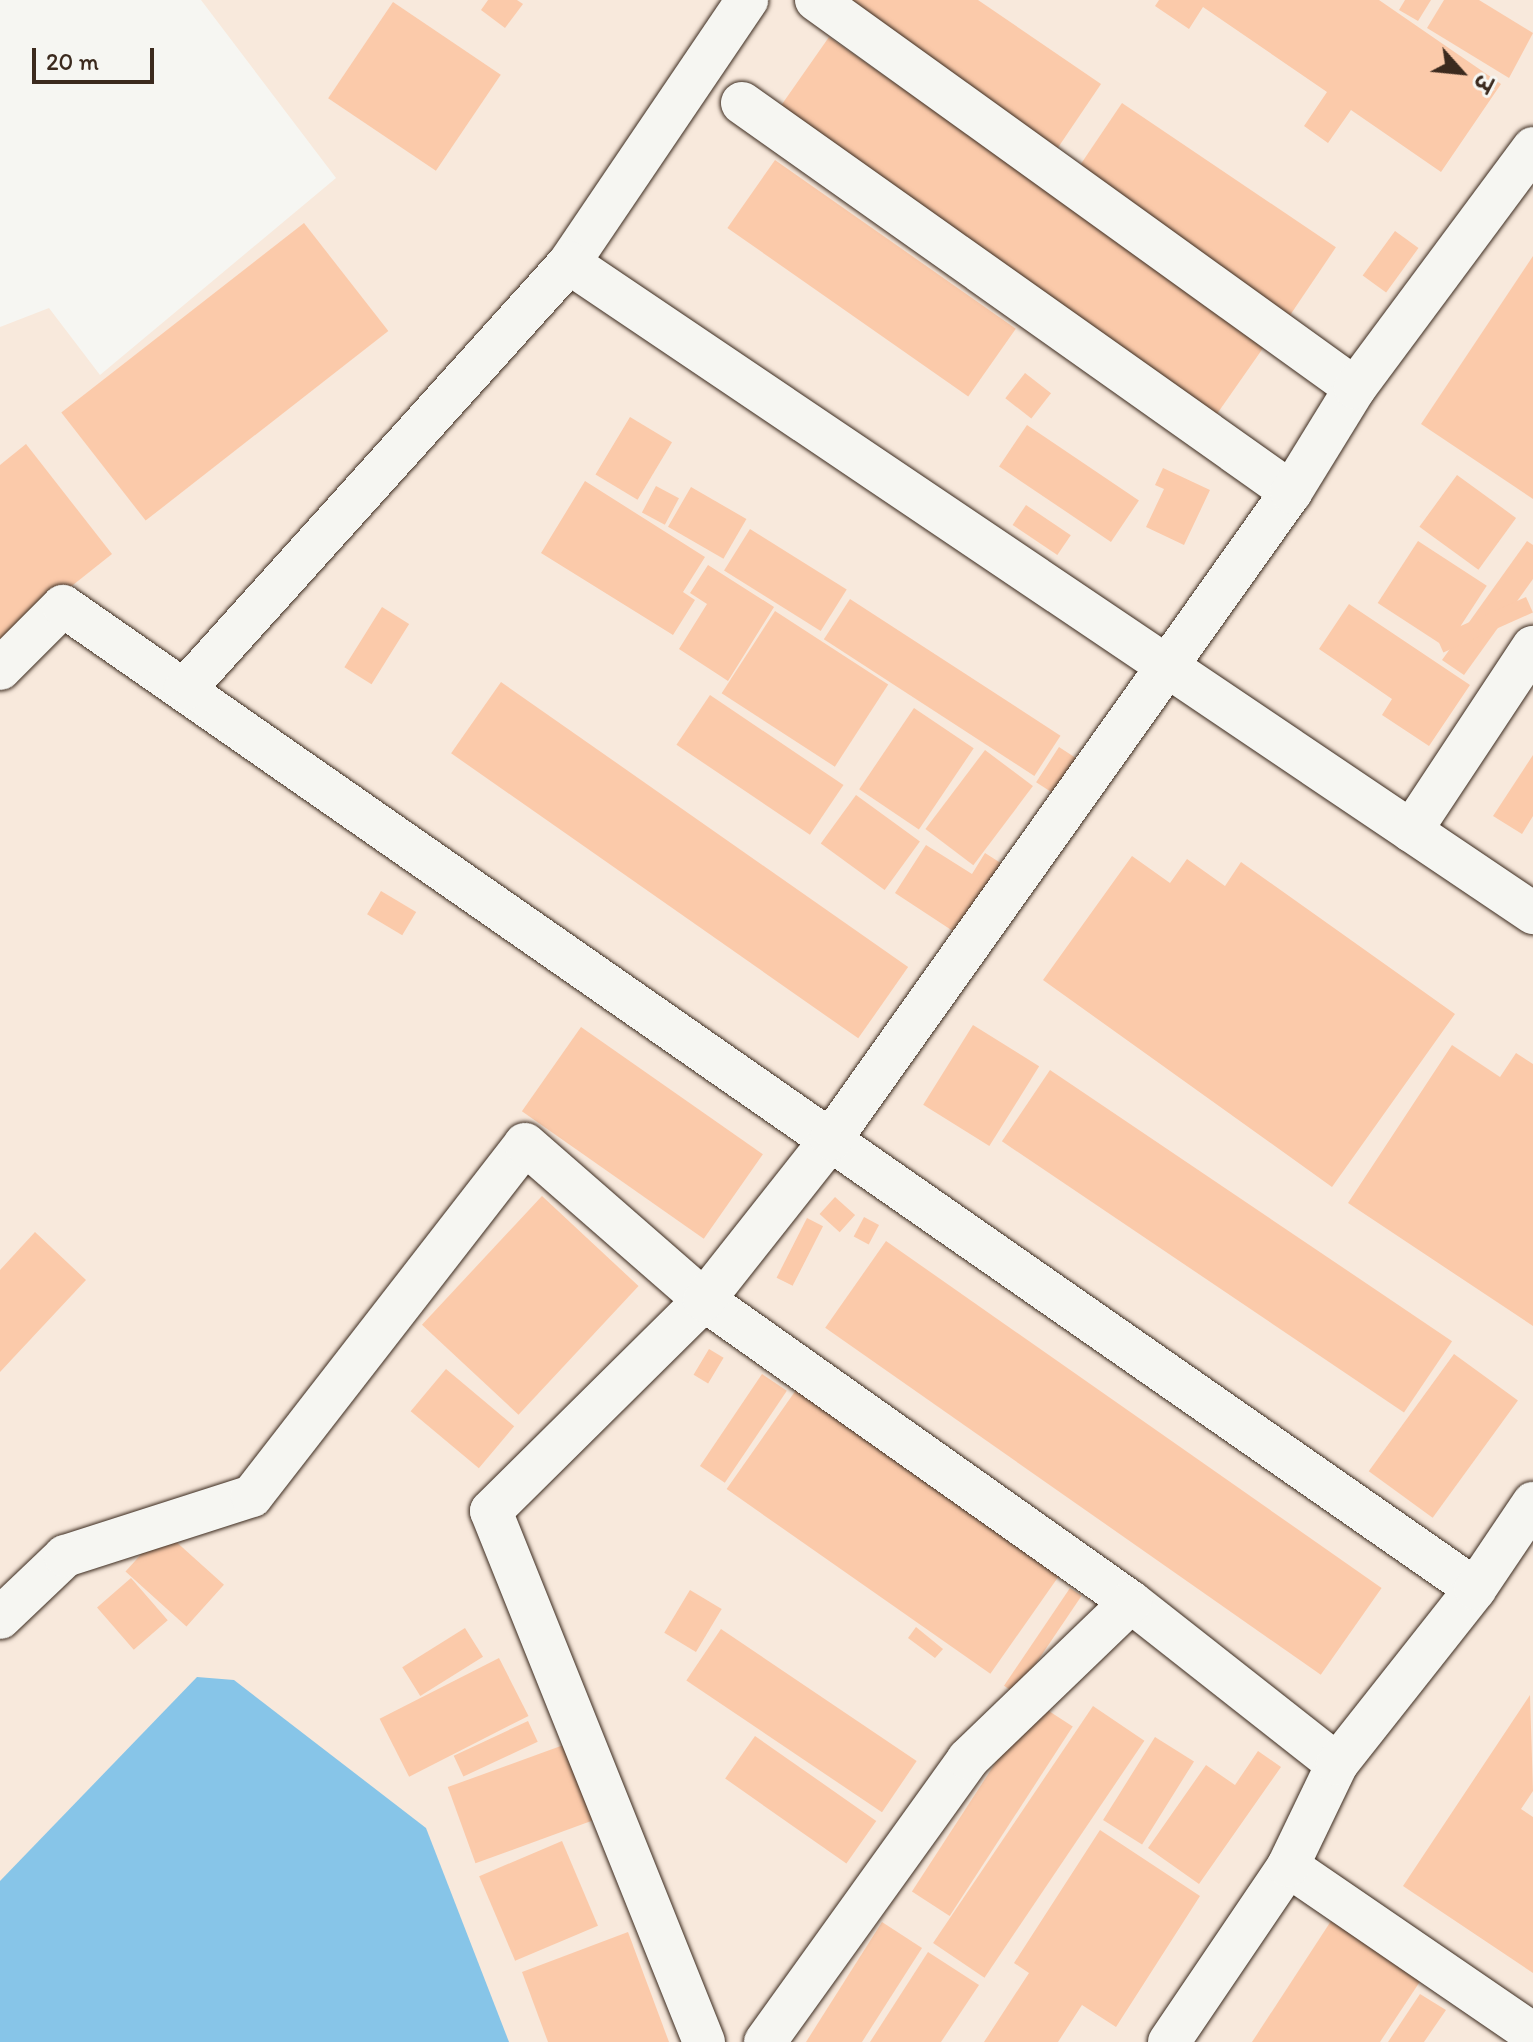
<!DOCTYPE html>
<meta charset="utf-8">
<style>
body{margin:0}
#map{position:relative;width:1533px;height:2042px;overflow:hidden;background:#f6f6f2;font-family:Itim,"Playpen Sans Deva",sans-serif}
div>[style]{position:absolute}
.built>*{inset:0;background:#f8e9dc}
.water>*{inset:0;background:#87c5e8}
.building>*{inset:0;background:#fbcaaa;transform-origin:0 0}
.roads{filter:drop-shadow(0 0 2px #3b2a1e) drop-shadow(0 0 2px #3b2a1e)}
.street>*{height:42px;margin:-21px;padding:0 21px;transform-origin:21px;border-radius:21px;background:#f6f6f2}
span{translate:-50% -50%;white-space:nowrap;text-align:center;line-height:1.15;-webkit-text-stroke:6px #f6f6f2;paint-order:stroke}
.north{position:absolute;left:1421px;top:32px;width:80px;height:80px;-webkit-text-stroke:6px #f6f6f2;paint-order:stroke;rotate:117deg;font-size:22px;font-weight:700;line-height:32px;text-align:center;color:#3b2a1e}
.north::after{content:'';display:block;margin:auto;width:28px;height:36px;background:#3b2a1e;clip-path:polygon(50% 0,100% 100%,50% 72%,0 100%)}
.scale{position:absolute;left:32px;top:48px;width:122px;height:36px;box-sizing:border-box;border:4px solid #3b2a1e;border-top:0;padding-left:10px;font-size:24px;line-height:28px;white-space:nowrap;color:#3b2a1e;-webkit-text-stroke:6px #f6f6f2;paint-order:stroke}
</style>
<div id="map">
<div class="built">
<div style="clip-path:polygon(201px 0,1533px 0,1533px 2042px,0 2042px,0 327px,49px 308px,100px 375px,336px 178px)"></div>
</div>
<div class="water">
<div style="clip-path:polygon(197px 1677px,234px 1680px,426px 1828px,509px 2042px,0 2042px,0 1881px)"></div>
</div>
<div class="building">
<div style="clip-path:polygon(488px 0,517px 0,523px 4px,505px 28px,481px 10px)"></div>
<div style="clip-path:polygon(838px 0,978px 0,1101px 84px,1055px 152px)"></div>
<div style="clip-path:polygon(1159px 0,1379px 0,1501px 84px,1441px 172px,1351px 110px,1328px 143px,1304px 126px,1327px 92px,1203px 7px,1189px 29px,1155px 6px)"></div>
<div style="clip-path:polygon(1405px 0,1431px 0,1418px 21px,1399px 10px)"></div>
<div style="clip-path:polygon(1444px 0,1479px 0,1533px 33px,1509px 78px,1427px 28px)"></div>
<div style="left:393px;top:2px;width:130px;height:116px;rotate:34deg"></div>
<div style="left:829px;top:37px;width:534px;height:93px;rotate:35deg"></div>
<div style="left:1122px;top:103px;width:258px;height:82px;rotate:34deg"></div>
<div style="left:775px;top:160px;width:294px;height:83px;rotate:35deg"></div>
<div style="left:304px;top:223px;width:137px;height:308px;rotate:52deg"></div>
<div style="left:1395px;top:231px;width:29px;height:55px;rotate:36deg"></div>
<div style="clip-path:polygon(1533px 256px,1533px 499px,1421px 424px)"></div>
<div style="left:1025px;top:373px;width:33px;height:32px;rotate:38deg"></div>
<div style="left:630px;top:417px;width:49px;height:67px;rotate:31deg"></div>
<div style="left:1027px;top:425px;width:135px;height:50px;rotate:34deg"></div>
<div style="clip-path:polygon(26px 444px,112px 554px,0 643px,0 465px)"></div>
<div style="clip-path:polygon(1163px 468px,1210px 490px,1184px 545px,1146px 527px,1164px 489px,1155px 485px)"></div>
<div style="left:1457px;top:475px;width:73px;height:64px;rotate:36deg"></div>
<div style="clip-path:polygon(585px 481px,705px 557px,683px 592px,695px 600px,673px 635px,541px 553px)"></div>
<div style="left:656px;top:486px;width:26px;height:30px;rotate:28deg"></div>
<div style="left:691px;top:487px;width:64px;height:46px;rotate:30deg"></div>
<div style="left:1026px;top:505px;width:54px;height:24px;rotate:34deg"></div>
<div style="left:750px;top:529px;width:114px;height:49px;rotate:32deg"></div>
<div style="left:1418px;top:541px;width:82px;height:74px;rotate:33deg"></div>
<div style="clip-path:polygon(1527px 541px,1533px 545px,1533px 579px,1464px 675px,1442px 660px)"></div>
<div style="clip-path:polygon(708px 565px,774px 607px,728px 681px,679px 649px,707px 604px,690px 593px)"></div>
<div style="left:1526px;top:597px;width:17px;height:98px;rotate:66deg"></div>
<div style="left:850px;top:599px;width:251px;height:48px;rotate:33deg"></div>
<div style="clip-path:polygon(1349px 604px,1470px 685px,1429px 746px,1382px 715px,1392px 699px,1319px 649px)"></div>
<div style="left:382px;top:607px;width:32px;height:71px;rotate:32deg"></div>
<div style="left:775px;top:611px;width:135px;height:98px;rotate:33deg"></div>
<div style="left:501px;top:682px;width:497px;height:87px;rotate:35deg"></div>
<div style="left:710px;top:695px;width:161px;height:60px;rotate:34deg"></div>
<div style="left:914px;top:708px;width:72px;height:98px;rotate:34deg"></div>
<div style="left:1059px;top:747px;width:31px;height:42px;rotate:33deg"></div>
<div style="left:985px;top:750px;width:60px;height:99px;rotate:37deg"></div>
<div style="clip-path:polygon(1533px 755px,1533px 816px,1522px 834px,1493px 816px)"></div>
<div style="left:856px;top:795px;width:79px;height:60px;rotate:36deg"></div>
<div style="clip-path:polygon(926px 845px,972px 874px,985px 853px,1007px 867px,962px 937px,895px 893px)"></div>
<div style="clip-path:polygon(1132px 856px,1170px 883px,1187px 859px,1225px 886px,1241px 862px,1455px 1014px,1332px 1187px,1043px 980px)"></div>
<div style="left:381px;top:891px;width:41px;height:27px;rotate:31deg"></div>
<div style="left:973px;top:1025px;width:78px;height:94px;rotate:32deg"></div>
<div style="left:581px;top:1027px;width:222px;height:103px;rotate:35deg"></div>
<div style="clip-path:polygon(1452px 1045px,1500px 1077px,1516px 1053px,1533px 1064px,1533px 1326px,1348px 1203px)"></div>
<div style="left:1050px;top:1070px;width:485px;height:86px;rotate:34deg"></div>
<div style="left:542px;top:1196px;width:132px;height:176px;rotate:43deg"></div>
<div style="left:835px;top:1197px;width:27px;height:23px;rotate:42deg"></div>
<div style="left:864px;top:1217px;width:17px;height:22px;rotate:28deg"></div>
<div style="left:807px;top:1218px;width:18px;height:67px;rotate:27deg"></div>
<div style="clip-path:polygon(35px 1232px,86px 1280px,0 1372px,0 1270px)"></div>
<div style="left:886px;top:1241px;width:605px;height:106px;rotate:35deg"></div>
<div style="left:709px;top:1349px;width:17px;height:30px;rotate:31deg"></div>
<div style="left:1454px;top:1354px;width:79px;height:145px;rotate:36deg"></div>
<div style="left:446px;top:1369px;width:89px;height:55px;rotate:40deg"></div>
<div style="left:762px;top:1374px;width:30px;height:111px;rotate:34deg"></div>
<div style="left:796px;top:1390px;width:322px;height:121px;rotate:35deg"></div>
<div style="left:163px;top:1530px;width:82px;height:56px;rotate:42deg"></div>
<div style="left:131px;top:1578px;width:56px;height:45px;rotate:49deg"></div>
<div style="left:1070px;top:1588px;width:14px;height:118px;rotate:34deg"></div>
<div style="left:690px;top:1590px;width:37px;height:50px;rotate:31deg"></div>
<div style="clip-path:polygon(916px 1627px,943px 1649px,935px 1658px,908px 1638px)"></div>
<div style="left:465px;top:1628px;width:34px;height:74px;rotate:58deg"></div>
<div style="left:721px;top:1629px;width:236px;height:62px;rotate:34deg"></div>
<div style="left:499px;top:1658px;width:65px;height:134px;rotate:63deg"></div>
<div style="clip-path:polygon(1530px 1695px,1533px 1791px,1521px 1809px,1533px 1817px,1533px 1973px,1403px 1886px)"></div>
<div style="left:1035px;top:1702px;width:45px;height:226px;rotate:33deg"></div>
<div style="left:1093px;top:1706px;width:62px;height:286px;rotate:34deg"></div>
<div style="left:528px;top:1721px;width:23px;height:82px;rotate:65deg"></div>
<div style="left:755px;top:1736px;width:148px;height:52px;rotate:35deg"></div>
<div style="left:1155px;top:1737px;width:46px;height:98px;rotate:32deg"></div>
<div style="left:569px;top:1743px;width:81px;height:129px;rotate:70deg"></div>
<div style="clip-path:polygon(1258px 1751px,1281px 1767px,1199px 1884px,1148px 1848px,1206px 1765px,1235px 1785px)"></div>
<div style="clip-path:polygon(1100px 1830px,1200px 1896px,1116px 2027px,1082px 2005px,1058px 2042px,984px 2042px,1029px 1973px,1014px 1963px)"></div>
<div style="left:562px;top:1841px;width:92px;height:90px;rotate:67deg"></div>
<div style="clip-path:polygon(1331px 1921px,1421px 1980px,1380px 2042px,1252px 2042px)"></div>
<div style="clip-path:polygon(882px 1922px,922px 1948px,862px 2042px,806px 2042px)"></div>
<div style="clip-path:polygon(628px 1932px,669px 2042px,548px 2042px,522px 1972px)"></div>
<div style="clip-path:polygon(928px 1952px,979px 1985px,941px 2042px,870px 2042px)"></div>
<div style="clip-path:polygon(1420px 1994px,1446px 2010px,1424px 2042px,1388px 2042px)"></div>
</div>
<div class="roads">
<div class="street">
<div style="left:816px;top:0;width:664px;rotate:35.75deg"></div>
<div style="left:742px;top:103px;width:673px;rotate:35.32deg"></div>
<div style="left:569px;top:263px;width:318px;rotate:-55.9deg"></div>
<div style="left:0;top:669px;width:89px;rotate:-45deg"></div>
<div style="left:63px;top:606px;width:1720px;rotate:34.84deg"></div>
<div style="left:185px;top:689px;width:574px;rotate:-47.97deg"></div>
<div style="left:569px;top:263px;width:1163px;rotate:33.99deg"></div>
<div style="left:1411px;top:831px;width:221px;rotate:-56.5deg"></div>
<div style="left:0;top:1618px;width:90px;rotate:-43.6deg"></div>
<div style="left:65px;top:1556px;width:196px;rotate:-17.8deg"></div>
<div style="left:252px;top:1496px;width:445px;rotate:-52.2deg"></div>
<div style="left:525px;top:1144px;width:237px;rotate:41.1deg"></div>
<div style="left:704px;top:1300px;width:523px;rotate:35.27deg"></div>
<div style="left:1131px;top:1602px;width:262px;rotate:38.2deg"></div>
<div style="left:1288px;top:1866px;width:297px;rotate:34.4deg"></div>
<div style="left:704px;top:2042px;width:572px;rotate:-111.86deg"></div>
<div style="left:491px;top:1511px;width:300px;rotate:-44.7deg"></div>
<div style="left:704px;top:1300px;width:205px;rotate:-51.7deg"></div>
<div style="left:831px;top:1139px;width:794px;rotate:-54.59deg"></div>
<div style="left:1291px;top:492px;width:122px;rotate:-58.4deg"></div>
<div style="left:1355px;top:388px;width:299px;rotate:-53.4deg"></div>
<div style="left:765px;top:2042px;width:348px;rotate:-54.3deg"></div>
<div style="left:968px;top:1759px;width:226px;rotate:-43.9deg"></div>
<div style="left:1169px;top:2042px;width:212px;rotate:-55.9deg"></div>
<div style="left:1288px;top:1866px;width:113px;rotate:-64.3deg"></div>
<div style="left:1337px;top:1764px;width:223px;rotate:-51.7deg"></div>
<div style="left:1475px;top:1589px;width:104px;rotate:-56deg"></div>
</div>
</div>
<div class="north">उ</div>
<div class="scale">20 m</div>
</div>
